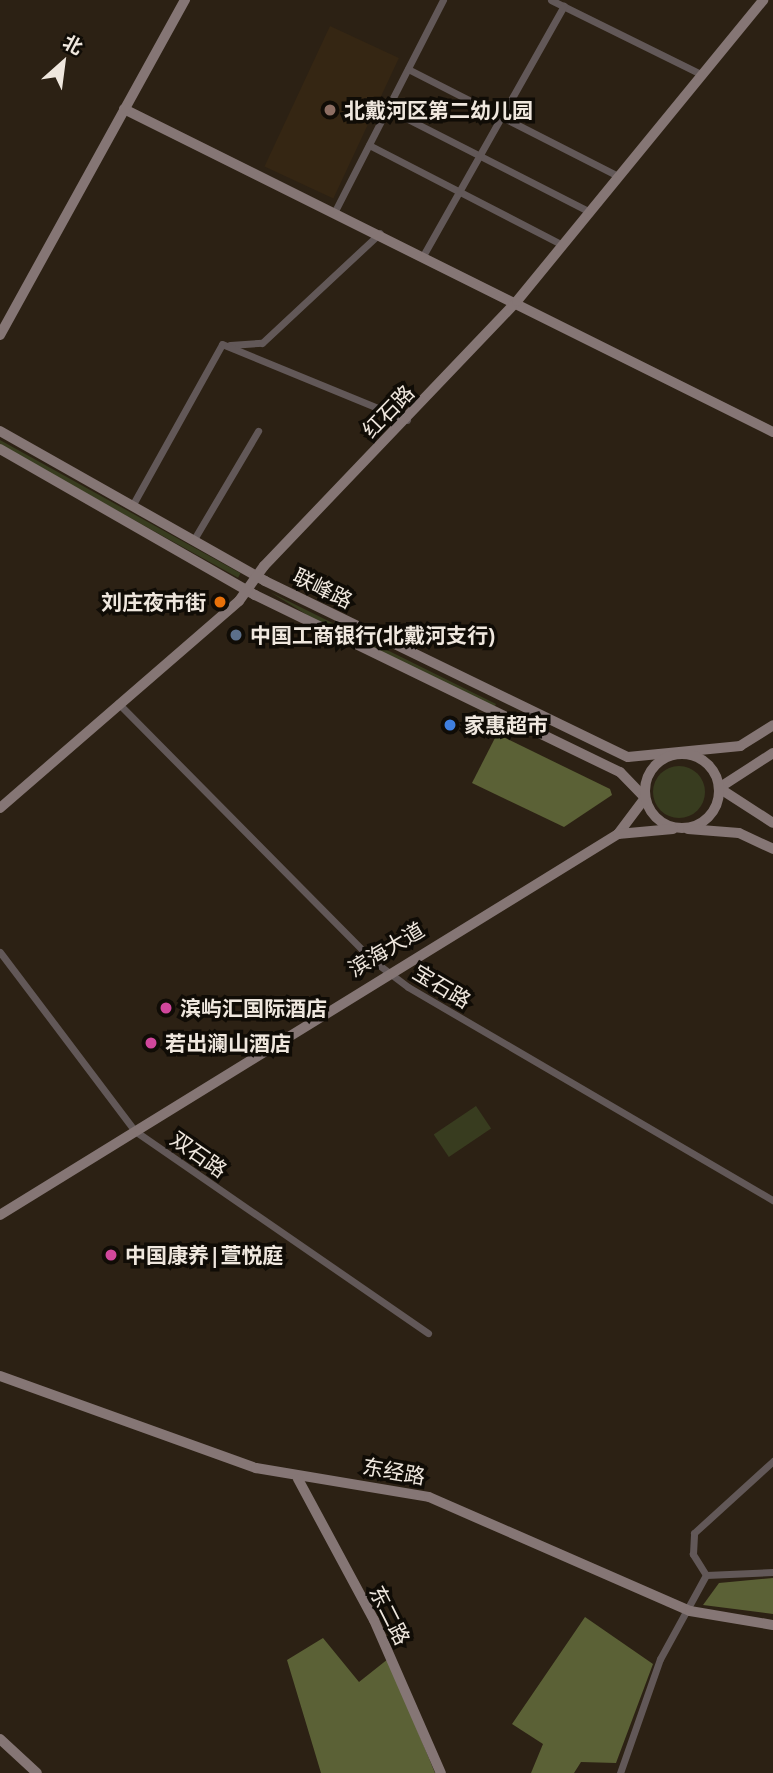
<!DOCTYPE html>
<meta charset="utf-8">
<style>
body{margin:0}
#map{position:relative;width:773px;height:1773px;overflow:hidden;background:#2c2114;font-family:"Noto Sans","Noto Sans SC",sans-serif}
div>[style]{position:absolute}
.built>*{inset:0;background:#352613;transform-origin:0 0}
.green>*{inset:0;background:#383c1f;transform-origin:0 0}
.round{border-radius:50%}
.forest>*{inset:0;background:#5b6136}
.street>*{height:7px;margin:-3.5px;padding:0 3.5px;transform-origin:3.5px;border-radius:3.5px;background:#625858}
.secondary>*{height:10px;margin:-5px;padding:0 5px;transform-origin:5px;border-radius:5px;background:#857675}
.secondary>.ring{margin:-5px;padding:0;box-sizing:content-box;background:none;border:10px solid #857675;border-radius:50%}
.dots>*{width:19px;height:19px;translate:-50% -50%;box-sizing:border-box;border:4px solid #100c06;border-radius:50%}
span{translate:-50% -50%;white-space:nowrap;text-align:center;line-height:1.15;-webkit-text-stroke:7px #100c06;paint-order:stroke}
.poi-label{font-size:21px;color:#efe7de;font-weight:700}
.left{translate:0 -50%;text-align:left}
.right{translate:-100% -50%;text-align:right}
.street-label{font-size:21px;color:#efe7de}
.north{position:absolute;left:28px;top:28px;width:70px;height:70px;-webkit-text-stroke:5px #100c06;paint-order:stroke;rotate:28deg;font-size:19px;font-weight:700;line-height:28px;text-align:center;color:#efe7de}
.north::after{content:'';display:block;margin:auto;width:24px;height:32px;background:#efe7de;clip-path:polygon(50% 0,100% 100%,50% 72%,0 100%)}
</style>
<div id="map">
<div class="built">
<div style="left:330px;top:26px;width:76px;height:155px;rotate:25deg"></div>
</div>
<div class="green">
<div style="left:0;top:440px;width:275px;height:5px;rotate:29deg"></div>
<div style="clip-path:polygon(270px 592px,496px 704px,494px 708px,330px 629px)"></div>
<div class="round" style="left:653px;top:766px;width:52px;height:52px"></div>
<div style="left:476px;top:1106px;width:27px;height:51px;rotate:56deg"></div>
</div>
<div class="forest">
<div style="clip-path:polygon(497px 734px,610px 789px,612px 795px,564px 827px,472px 783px)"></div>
<div style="clip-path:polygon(773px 1578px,773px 1614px,703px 1605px,719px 1583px)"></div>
<div style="clip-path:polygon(585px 1617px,653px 1664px,616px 1763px,581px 1762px,574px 1773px,531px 1773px,543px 1744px,512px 1724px)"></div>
<div style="clip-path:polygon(323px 1638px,359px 1682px,388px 1659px,435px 1773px,321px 1773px,287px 1660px)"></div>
</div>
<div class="street">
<div style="left:551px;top:0;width:169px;rotate:26.3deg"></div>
<div style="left:408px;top:69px;width:236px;rotate:27deg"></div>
<div style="left:388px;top:109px;width:227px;rotate:27deg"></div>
<div style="left:369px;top:145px;width:218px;rotate:27.3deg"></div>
<div style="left:335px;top:211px;width:237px;rotate:-62.9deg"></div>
<div style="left:424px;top:254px;width:285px;rotate:-60.6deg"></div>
<div style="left:230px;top:345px;width:32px;rotate:-4deg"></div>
<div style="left:262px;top:343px;width:161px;rotate:-43deg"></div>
<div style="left:132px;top:506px;width:185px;rotate:-60.9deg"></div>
<div style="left:222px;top:344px;width:200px;rotate:22.3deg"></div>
<div style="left:193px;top:541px;width:128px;rotate:-59.4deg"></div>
<div style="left:118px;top:703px;width:360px;rotate:45.3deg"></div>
<div style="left:371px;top:959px;width:46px;rotate:37.1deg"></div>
<div style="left:408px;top:987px;width:423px;rotate:30.3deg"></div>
<div style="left:0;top:952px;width:224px;rotate:53deg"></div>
<div style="left:135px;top:1131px;width:356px;rotate:34.6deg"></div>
<div style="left:706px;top:1575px;width:25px;rotate:-122deg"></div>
<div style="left:693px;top:1554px;width:21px;rotate:-87deg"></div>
<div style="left:694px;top:1533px;width:107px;rotate:-42.3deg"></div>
<div style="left:620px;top:1773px;width:121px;rotate:-70.7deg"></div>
<div style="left:660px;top:1659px;width:96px;rotate:-61.3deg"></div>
<div style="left:706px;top:1575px;width:67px;rotate:-2.6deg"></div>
</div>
<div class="secondary">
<div style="left:124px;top:109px;width:725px;rotate:26.46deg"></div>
<div style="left:0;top:335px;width:383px;rotate:-61.1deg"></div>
<div style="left:0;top:431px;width:305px;rotate:29.5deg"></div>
<div style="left:265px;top:581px;width:403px;rotate:25.9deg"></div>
<div style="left:628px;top:757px;width:113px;rotate:-5.6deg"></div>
<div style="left:740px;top:746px;width:39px;rotate:-32deg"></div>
<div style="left:0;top:449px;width:294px;rotate:29.8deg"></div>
<div style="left:255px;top:595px;width:406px;rotate:25.9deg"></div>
<div style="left:620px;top:772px;width:36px;rotate:46deg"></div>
<div style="left:645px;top:798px;width:45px;rotate:126.9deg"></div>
<div style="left:618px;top:834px;width:726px;rotate:148.35deg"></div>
<div style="left:773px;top:753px;width:64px;rotate:147.1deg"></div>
<div style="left:719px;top:788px;width:64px;rotate:32.9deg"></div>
<div class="ring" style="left:645px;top:754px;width:64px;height:64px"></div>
<div style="left:0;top:808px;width:316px;rotate:-40.9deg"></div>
<div style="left:239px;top:601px;width:43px;rotate:-54.5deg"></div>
<div style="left:264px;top:566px;width:366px;rotate:-46.3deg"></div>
<div style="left:517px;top:301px;width:389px;rotate:-50.7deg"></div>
<div style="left:688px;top:829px;width:51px;rotate:4.5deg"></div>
<div style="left:739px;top:833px;width:38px;rotate:25deg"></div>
<div style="left:618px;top:834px;width:55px;rotate:-5.2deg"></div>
<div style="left:0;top:1376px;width:272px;rotate:19.8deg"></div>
<div style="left:256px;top:1468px;width:175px;rotate:9.5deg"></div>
<div style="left:429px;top:1497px;width:285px;rotate:23.6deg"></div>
<div style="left:690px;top:1611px;width:84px;rotate:9.6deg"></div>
<div style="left:298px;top:1479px;width:160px;rotate:61.7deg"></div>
<div style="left:374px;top:1620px;width:167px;rotate:66.4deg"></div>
<div style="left:0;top:1739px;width:50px;rotate:42.6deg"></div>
</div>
<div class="dots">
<div style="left:330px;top:110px;background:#8d6e63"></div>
<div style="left:220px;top:602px;background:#e8710a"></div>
<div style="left:236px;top:635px;background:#5c6f8a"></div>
<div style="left:450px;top:725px;background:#3f7fe0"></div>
<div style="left:166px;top:1008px;background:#d1479c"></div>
<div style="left:151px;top:1043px;background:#d1479c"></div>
<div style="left:111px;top:1255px;background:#d1479c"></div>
</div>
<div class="poi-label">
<span class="left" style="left:344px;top:110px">北戴河区第二幼儿园</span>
<span class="right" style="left:206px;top:602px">刘庄夜市街</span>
<span class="left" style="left:250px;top:635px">中国工商银行(北戴河支行)</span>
<span class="left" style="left:464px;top:725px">家惠超市</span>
<span class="left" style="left:180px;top:1008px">滨屿汇国际酒店</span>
<span class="left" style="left:165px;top:1043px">若出澜山酒店</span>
<span class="left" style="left:125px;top:1255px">中国康养|萱悦庭</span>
</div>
<div class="street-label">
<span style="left:388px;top:411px;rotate:-46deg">红石路</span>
<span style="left:323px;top:588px;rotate:26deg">联峰路</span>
<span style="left:386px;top:949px;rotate:-31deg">滨海大道</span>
<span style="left:442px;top:986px;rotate:31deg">宝石路</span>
<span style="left:199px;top:1154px;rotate:35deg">双石路</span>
<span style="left:394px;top:1471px;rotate:10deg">东经路</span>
<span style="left:390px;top:1615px;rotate:63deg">东二路</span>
</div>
<div class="north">北</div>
</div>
